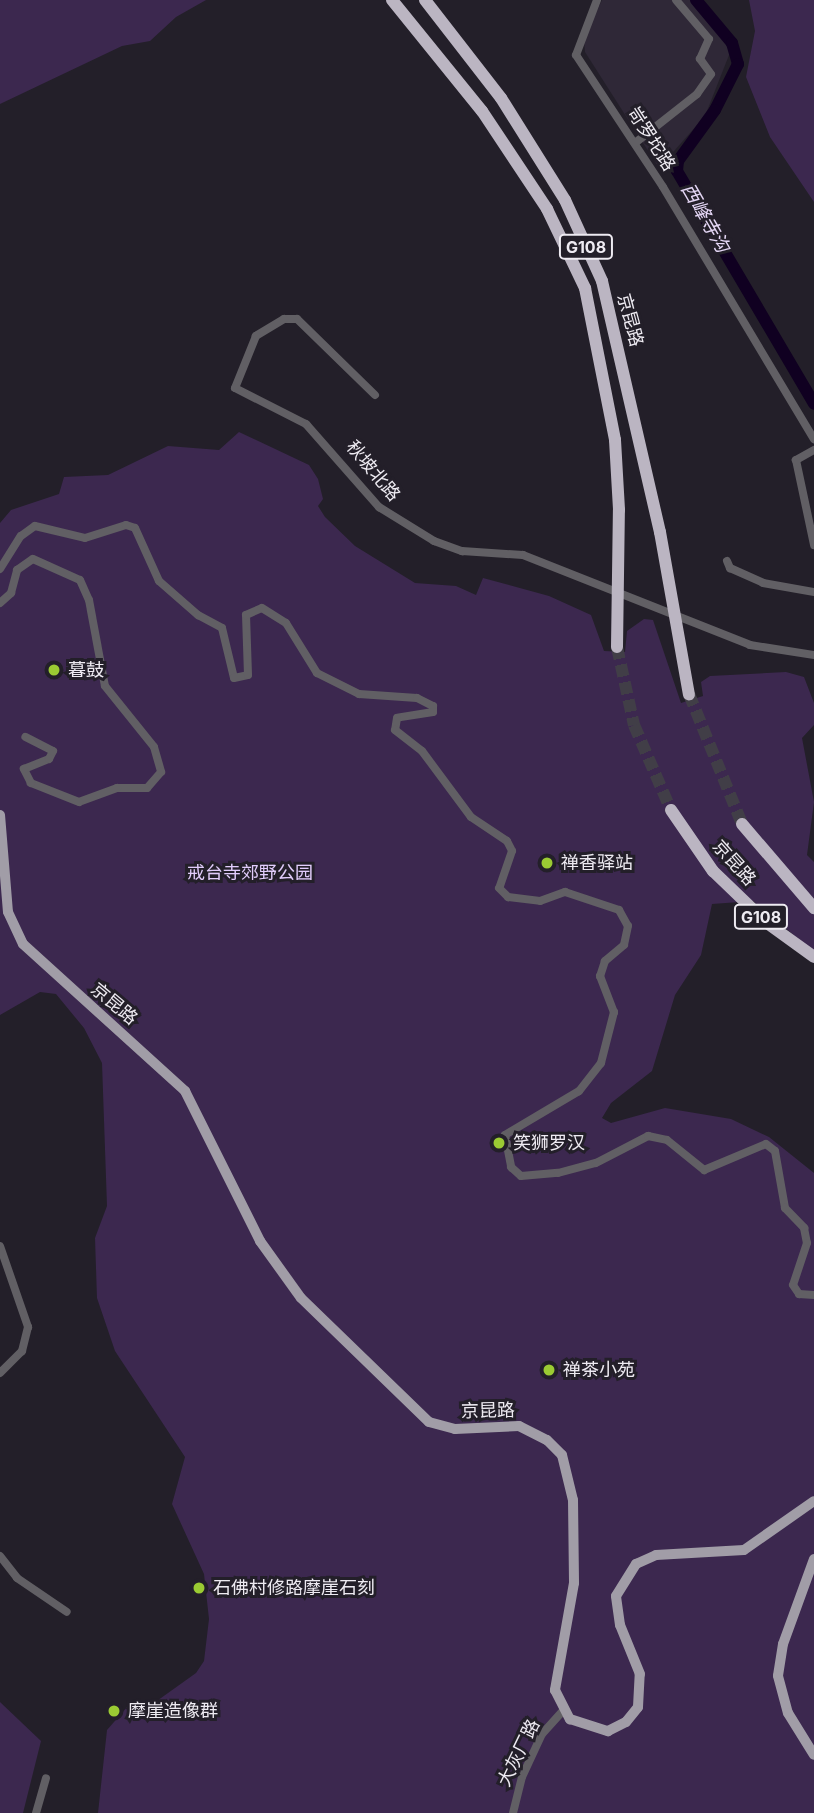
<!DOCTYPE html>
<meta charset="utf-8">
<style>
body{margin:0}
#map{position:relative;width:814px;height:1813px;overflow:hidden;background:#231f29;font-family:Inter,"Noto Sans SC",sans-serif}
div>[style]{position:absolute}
.built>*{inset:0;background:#2f2837}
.green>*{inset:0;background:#3c284f}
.river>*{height:12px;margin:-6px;padding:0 6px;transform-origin:6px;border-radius:6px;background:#100021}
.highway-tunnel>*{height:12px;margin-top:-6px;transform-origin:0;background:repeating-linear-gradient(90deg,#413e47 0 12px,transparent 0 18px)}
.minor>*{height:8px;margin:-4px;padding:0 4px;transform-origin:4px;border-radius:4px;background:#615f64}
.major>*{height:10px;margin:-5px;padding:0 5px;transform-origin:5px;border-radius:5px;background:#a19da7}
.highway>*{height:12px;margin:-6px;padding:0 6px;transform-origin:6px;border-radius:6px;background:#bbb5c2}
.highway-bridge>*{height:12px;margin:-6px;padding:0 6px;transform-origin:6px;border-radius:6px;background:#bbb5c2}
.dots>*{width:19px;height:19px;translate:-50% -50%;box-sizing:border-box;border:4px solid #231f29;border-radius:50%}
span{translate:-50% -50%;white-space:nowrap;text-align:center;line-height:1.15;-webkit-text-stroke:6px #231f29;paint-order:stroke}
.shield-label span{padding:2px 5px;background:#231f29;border:2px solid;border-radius:5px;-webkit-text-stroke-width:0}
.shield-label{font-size:16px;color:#eeebf2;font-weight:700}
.street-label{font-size:18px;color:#eeebf2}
.poi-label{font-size:18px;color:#eeebf2}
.left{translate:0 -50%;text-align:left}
.park-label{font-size:18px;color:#e1ccfb}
.water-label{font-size:19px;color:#e5d7f6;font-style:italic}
</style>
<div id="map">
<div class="built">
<div style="clip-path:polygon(602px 0,691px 0,731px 50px,705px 116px,659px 168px,585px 52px,584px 38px)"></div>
</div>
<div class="green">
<div style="clip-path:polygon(0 0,206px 0,176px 17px,150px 41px,122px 46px,0 104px)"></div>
<div style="clip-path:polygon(749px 0,814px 0,814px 202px,770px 137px,746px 77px,755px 31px)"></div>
<div style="clip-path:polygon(239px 432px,309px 465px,318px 479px,323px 499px,318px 506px,325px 517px,355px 546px,415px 583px,456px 586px,476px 595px,483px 578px,549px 596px,591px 615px,604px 651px,625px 652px,627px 631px,644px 619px,653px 620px,681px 703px,703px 696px,701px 682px,710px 676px,786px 672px,804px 677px,814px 703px,814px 725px,802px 738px,814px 802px,807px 855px,814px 862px,814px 952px,753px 901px,712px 904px,701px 955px,675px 995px,652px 1071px,611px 1103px,602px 1118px,611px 1123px,665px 1108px,731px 1119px,769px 1137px,814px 1173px,814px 1813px,98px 1813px,107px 1730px,128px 1706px,154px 1703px,196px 1673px,204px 1661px,209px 1619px,204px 1574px,172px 1504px,185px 1457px,115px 1351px,97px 1298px,95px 1238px,107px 1206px,102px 1063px,84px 1028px,56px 994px,40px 992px,0 1015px,0 523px,11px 510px,59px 494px,64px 477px,108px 475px,168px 446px,219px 450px)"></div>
<div style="clip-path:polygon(0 1702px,41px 1741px,23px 1813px,0 1813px)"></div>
</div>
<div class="river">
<div style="left:696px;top:0;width:56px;rotate:50.1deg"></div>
<div style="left:732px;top:43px;width:22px;rotate:74deg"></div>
<div style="left:738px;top:64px;width:51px;rotate:116.6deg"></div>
<div style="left:715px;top:110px;width:63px;rotate:126deg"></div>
<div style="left:678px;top:161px;width:10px;rotate:96deg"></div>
<div style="left:677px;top:171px;width:270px;rotate:59.5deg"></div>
</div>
<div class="highway-tunnel">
<div style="left:617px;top:647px;width:80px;rotate:77.7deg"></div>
<div style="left:634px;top:725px;width:93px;rotate:66.5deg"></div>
<div style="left:689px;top:694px;width:140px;rotate:67.8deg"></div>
</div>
<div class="minor">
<div style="left:597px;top:0;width:59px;rotate:110.9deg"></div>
<div style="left:576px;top:55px;width:158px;rotate:56.6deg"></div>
<div style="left:663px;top:187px;width:294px;rotate:59.1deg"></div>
<div style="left:635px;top:143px;width:79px;rotate:-38.3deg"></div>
<div style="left:697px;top:94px;width:24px;rotate:-55deg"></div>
<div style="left:711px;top:74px;width:19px;rotate:-126deg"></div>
<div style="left:700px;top:59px;width:22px;rotate:-66deg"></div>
<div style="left:709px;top:39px;width:51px;rotate:-130.2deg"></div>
<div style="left:375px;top:395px;width:109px;rotate:-135.7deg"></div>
<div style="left:297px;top:319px;width:13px;rotate:180deg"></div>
<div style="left:284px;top:319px;width:33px;rotate:149deg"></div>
<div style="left:256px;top:336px;width:56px;rotate:112deg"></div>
<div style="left:235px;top:388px;width:80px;rotate:26.9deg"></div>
<div style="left:306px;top:424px;width:111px;rotate:48.7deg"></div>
<div style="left:379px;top:507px;width:65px;rotate:31.7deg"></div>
<div style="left:434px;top:541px;width:30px;rotate:20deg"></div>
<div style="left:462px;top:551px;width:61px;rotate:3.8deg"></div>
<div style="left:523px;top:555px;width:244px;rotate:21.6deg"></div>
<div style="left:750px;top:645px;width:65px;rotate:8.9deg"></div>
<div style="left:814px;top:450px;width:21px;rotate:151deg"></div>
<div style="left:796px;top:460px;width:87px;rotate:78deg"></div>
<div style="left:727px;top:561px;width:8px;rotate:67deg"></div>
<div style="left:730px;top:568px;width:36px;rotate:24deg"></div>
<div style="left:763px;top:583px;width:52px;rotate:10deg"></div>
<div style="left:0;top:569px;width:39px;rotate:-58deg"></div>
<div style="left:21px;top:536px;width:17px;rotate:-36deg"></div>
<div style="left:35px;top:526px;width:51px;rotate:13.5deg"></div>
<div style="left:85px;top:538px;width:43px;rotate:-17.6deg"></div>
<div style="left:126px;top:525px;width:9px;rotate:18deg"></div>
<div style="left:135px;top:528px;width:58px;rotate:65.6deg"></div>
<div style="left:159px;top:581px;width:52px;rotate:41.1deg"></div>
<div style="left:198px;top:615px;width:27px;rotate:28deg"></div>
<div style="left:222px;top:628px;width:51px;rotate:76.5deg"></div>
<div style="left:234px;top:678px;width:14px;rotate:-12deg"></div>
<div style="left:248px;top:675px;width:60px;rotate:-91.9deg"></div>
<div style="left:246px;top:615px;width:17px;rotate:-24deg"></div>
<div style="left:262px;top:608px;width:28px;rotate:32deg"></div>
<div style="left:286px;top:623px;width:59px;rotate:58.2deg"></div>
<div style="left:317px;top:673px;width:47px;rotate:26.6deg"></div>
<div style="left:359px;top:694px;width:58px;rotate:3.9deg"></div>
<div style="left:417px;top:698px;width:18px;rotate:27deg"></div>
<div style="left:433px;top:706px;width:6px;rotate:90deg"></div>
<div style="left:433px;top:712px;width:36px;rotate:171deg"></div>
<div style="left:397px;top:718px;width:12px;rotate:99deg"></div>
<div style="left:395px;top:730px;width:34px;rotate:38deg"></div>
<div style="left:422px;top:751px;width:82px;rotate:53.4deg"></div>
<div style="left:471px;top:817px;width:43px;rotate:33.7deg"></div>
<div style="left:507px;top:841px;width:11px;rotate:63deg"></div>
<div style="left:512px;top:851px;width:39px;rotate:109deg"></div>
<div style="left:499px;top:888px;width:13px;rotate:45deg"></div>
<div style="left:508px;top:897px;width:32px;rotate:7deg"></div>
<div style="left:540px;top:901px;width:27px;rotate:-20deg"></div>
<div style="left:565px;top:892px;width:57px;rotate:18.4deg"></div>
<div style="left:619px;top:910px;width:18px;rotate:61deg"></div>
<div style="left:628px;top:926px;width:19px;rotate:102deg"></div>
<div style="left:624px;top:945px;width:25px;rotate:140deg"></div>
<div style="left:605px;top:961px;width:16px;rotate:108deg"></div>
<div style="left:600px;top:976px;width:39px;rotate:69deg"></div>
<div style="left:614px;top:1012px;width:53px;rotate:104.3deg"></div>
<div style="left:601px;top:1063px;width:36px;rotate:128deg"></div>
<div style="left:579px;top:1091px;width:86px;rotate:149.3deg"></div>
<div style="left:505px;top:1135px;width:33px;rotate:79deg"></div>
<div style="left:511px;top:1167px;width:13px;rotate:42deg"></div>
<div style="left:521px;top:1176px;width:37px;rotate:-5deg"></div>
<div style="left:558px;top:1173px;width:39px;rotate:-15deg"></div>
<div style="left:596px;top:1163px;width:59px;rotate:-27.4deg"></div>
<div style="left:648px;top:1136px;width:19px;rotate:12deg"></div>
<div style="left:667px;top:1140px;width:48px;rotate:39deg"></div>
<div style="left:704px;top:1170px;width:67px;rotate:-22.8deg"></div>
<div style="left:766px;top:1144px;width:11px;rotate:38deg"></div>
<div style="left:775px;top:1151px;width:58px;rotate:80deg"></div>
<div style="left:785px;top:1208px;width:28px;rotate:46deg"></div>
<div style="left:804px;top:1228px;width:15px;rotate:79deg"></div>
<div style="left:807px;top:1243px;width:44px;rotate:108.4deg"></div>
<div style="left:793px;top:1285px;width:11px;rotate:56deg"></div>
<div style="left:799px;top:1294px;width:15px;rotate:4deg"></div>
<div style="left:0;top:603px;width:15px;rotate:-42deg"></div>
<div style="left:11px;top:593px;width:24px;rotate:-75deg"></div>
<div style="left:17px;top:570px;width:19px;rotate:-35deg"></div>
<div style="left:33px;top:559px;width:51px;rotate:24.1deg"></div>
<div style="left:80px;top:580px;width:22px;rotate:66deg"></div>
<div style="left:89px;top:600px;width:87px;rotate:79.5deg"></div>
<div style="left:105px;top:686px;width:78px;rotate:51.2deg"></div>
<div style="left:154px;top:747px;width:26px;rotate:74deg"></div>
<div style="left:161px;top:772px;width:21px;rotate:131deg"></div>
<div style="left:147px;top:788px;width:30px;rotate:180deg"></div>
<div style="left:117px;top:788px;width:40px;rotate:159.8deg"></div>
<div style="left:79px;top:802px;width:52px;rotate:-158.4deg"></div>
<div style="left:31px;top:783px;width:16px;rotate:-117deg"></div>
<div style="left:24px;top:769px;width:27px;rotate:-22deg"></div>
<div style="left:49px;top:759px;width:9px;rotate:-63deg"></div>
<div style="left:53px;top:751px;width:31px;rotate:-153deg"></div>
<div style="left:0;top:1246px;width:86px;rotate:70.9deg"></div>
<div style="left:28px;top:1327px;width:25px;rotate:104deg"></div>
<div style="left:22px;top:1351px;width:31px;rotate:135deg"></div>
<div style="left:0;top:1556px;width:28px;rotate:52deg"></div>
<div style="left:17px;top:1578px;width:60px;rotate:34.2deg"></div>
<div style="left:36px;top:1813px;width:36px;rotate:-74deg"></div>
<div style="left:513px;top:1813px;width:37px;rotate:-76deg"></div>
<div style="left:522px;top:1777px;width:47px;rotate:-65.1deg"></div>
<div style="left:542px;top:1734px;width:31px;rotate:-48deg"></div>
</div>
<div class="major">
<div style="left:0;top:815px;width:97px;rotate:85.3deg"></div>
<div style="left:8px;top:912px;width:35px;rotate:65deg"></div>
<div style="left:23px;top:944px;width:219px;rotate:42.2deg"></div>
<div style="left:185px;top:1091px;width:168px;rotate:63.4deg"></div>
<div style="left:260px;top:1241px;width:70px;rotate:54.3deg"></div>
<div style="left:301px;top:1298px;width:178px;rotate:44.1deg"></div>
<div style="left:429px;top:1422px;width:27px;rotate:15deg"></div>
<div style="left:455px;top:1429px;width:64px;rotate:-2.7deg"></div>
<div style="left:519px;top:1426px;width:31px;rotate:27deg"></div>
<div style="left:547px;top:1440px;width:21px;rotate:45deg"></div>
<div style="left:562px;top:1455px;width:46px;rotate:76.3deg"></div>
<div style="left:573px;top:1500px;width:83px;rotate:89.3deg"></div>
<div style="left:574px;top:1583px;width:109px;rotate:100.1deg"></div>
<div style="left:555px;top:1690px;width:33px;rotate:63deg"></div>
<div style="left:570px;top:1719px;width:40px;rotate:18deg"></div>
<div style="left:608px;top:1731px;width:20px;rotate:-27deg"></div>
<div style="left:626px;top:1722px;width:19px;rotate:-51deg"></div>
<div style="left:638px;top:1707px;width:33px;rotate:-87deg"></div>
<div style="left:640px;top:1674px;width:53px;rotate:-112.2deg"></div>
<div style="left:620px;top:1625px;width:29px;rotate:-98deg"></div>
<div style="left:616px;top:1596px;width:38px;rotate:-58deg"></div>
<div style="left:636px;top:1564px;width:22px;rotate:-24deg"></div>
<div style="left:656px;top:1555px;width:88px;rotate:-3.3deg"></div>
<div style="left:744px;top:1550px;width:85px;rotate:-35deg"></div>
<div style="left:814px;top:1559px;width:90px;rotate:110deg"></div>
<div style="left:783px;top:1644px;width:32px;rotate:99deg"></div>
<div style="left:778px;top:1676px;width:38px;rotate:75deg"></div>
<div style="left:788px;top:1713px;width:49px;rotate:58.2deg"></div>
</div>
<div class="highway">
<div style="left:392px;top:0;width:143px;rotate:51deg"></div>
<div style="left:482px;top:111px;width:118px;rotate:56.4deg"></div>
<div style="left:547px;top:209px;width:88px;rotate:64.3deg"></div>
<div style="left:585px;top:288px;width:155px;rotate:78.8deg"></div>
<div style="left:615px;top:440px;width:70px;rotate:86.7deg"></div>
<div style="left:425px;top:0;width:124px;rotate:52.2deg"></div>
<div style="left:501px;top:98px;width:120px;rotate:57.9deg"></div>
<div style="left:565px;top:200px;width:89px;rotate:65.4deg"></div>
<div style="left:602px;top:281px;width:258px;rotate:77deg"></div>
<div style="left:671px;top:810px;width:74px;rotate:55.5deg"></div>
<div style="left:713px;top:871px;width:75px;rotate:43.9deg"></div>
<div style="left:767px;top:923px;width:58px;rotate:35.9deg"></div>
<div style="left:742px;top:824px;width:111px;rotate:49.4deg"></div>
</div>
<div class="highway-bridge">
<div style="left:660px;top:532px;width:165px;rotate:79.9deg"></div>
<div style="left:617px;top:647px;width:137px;rotate:-89.2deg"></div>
</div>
<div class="dots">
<div style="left:54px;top:670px;background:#9bcb33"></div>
<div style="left:547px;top:863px;background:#9bcb33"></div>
<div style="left:499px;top:1143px;background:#9bcb33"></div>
<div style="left:549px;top:1370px;background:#9bcb33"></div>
<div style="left:199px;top:1588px;background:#9bcb33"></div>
<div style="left:114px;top:1711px;background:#9bcb33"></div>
</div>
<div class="shield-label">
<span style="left:586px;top:247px">G108</span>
<span style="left:761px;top:917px">G108</span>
</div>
<div class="street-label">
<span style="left:651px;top:139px;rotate:57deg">岢罗坨路</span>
<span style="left:630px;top:320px;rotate:75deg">京昆路</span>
<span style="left:373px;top:471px;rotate:50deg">秋坡北路</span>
<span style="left:734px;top:863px;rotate:48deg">京昆路</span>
<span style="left:114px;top:1004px;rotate:40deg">京昆路</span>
<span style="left:488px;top:1411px;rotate:-1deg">京昆路</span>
<span style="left:519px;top:1753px;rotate:-64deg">大灰厂路</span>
</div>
<div class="poi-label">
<span class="left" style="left:68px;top:670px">暮鼓</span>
<span class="left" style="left:561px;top:863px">禅香驿站</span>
<span class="left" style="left:513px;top:1143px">笑狮罗汉</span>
<span class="left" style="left:563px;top:1370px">禅茶小苑</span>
<span class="left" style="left:213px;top:1588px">石佛村修路摩崖石刻</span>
<span class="left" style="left:128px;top:1711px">摩崖造像群</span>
</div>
<div class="park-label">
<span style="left:250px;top:873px">戒台寺郊野公园</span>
</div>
<div class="water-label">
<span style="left:705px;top:218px;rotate:60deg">西峰寺沟</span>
</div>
</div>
